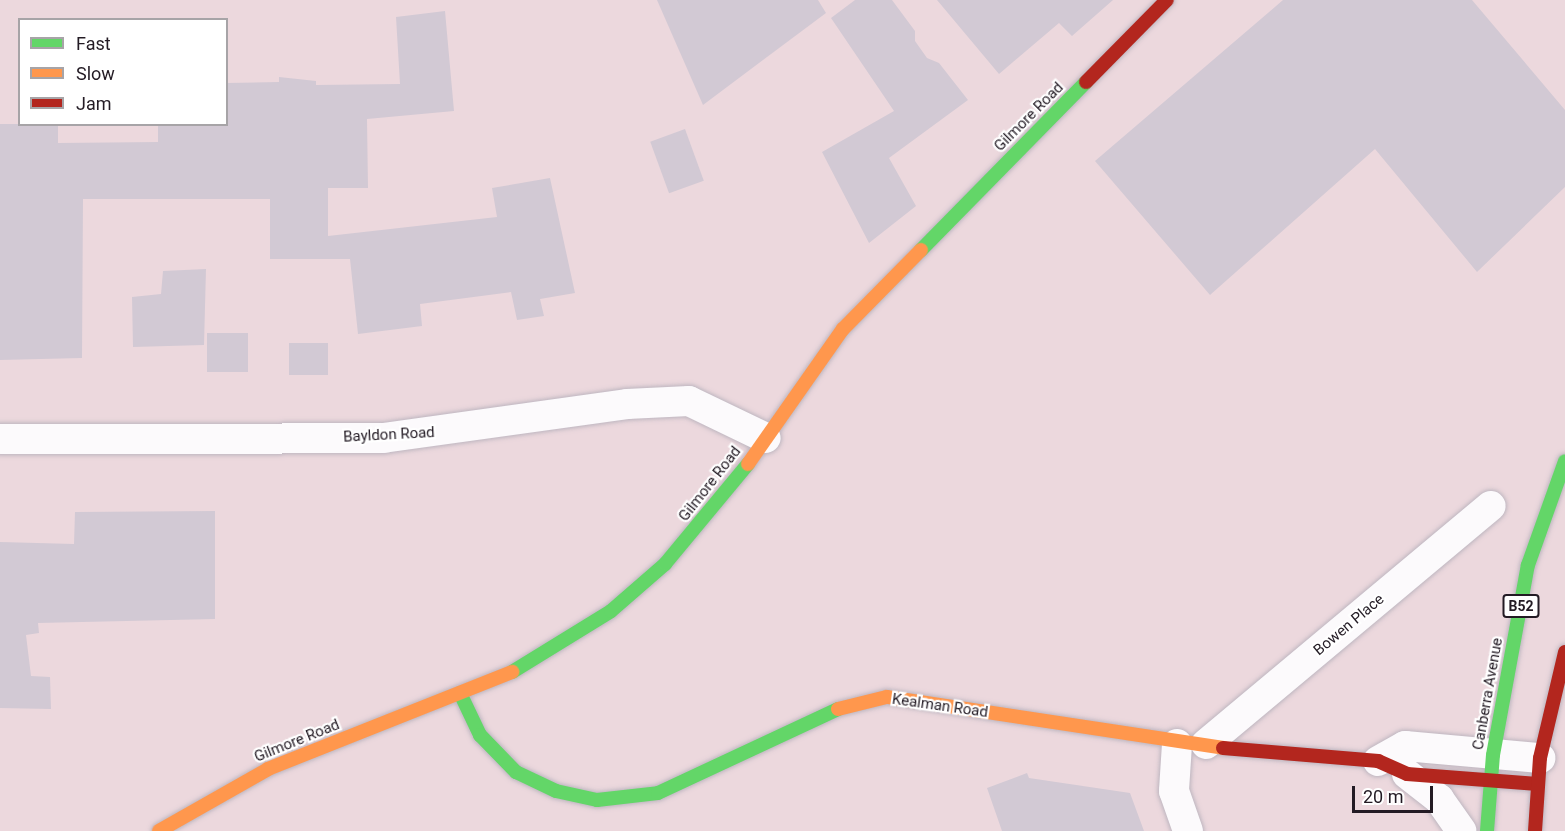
<!DOCTYPE html>
<style>
body{margin:0}
#map{position:relative;width:1565px;height:831px;overflow:hidden;background:#ebe0ed;font-family:Roboto,sans-serif}
div>[style]{position:absolute}
.industrial>*{inset:0;background:#ecd8dd}
.building>*{inset:0;background:#d2c9d4;transform-origin:0 0}
.roads{filter:drop-shadow(0 0 2px #beb6c0) drop-shadow(0 0 2px #beb6c0)}
.street>*{height:30px;margin:-15px;padding:0 15px;transform-origin:15px;border-radius:15px;background:#fcfafc}
.fast>*{height:14px;margin:-7px;padding:0 7px;transform-origin:7px;border-radius:7px;background:#63d668}
.slow>*{height:14px;margin:-7px;padding:0 7px;transform-origin:7px;border-radius:7px;background:#ff974d}
.jam>*{height:14px;margin:-7px;padding:0 7px;transform-origin:7px;border-radius:7px;background:#b3261e}
span{translate:-50% -50%;white-space:nowrap;text-align:center;line-height:1.15;-webkit-text-stroke:4.5px #fff;paint-order:stroke}
.shield-label span{padding:2px 4px;background:#fff;border:2px solid;border-radius:4px;-webkit-text-stroke-width:0}
.shield-label{font-size:14px;color:#231b24;font-weight:700}
.street-label{font-size:15px;color:#231b24}
.legend{position:absolute;left:18px;top:18px;width:210px;height:108px;box-sizing:border-box;background:#fff;border:2px solid #a7a4a7;margin:0;padding:8px 10px;list-style:none;font-size:18px;color:#231b24}
.legend li{display:flex;align-items:center;gap:12px;height:30px}
.legend b{width:30px;border:2px solid #a7a4a7}
.scale{position:absolute;left:1352px;top:786px;width:81px;height:27px;box-sizing:border-box;border:3px solid #231b24;border-top:0;padding-left:8px;font-size:18px;line-height:21px;white-space:nowrap;color:#231b24;-webkit-text-stroke:4px #fff;paint-order:stroke}
</style>
<div id="map">
<div class="industrial">
<div style="clip-path:polygon(evenodd,0 0,1565px 0,1565px 831px,0 831px,0 0,20px 20px,226px 20px,226px 124px,20px 124px,20px 20px)"></div>
</div>
<div class="building">
<div style="clip-path:polygon(657px 0,818px 0,826px 13px,703px 105px)"></div>
<div style="clip-path:polygon(855px 0,892px 0,915px 31px,915px 41px,927px 58px,939px 63px,968px 100px,889px 158px,916px 206px,869px 243px,822px 152px,894px 111px,831px 18px)"></div>
<div style="clip-path:polygon(937px 0,1113px 0,1072px 36px,1059px 23px,999px 74px)"></div>
<div style="clip-path:polygon(1283px 0,1472px 0,1565px 110px,1565px 187px,1477px 272px,1375px 149px,1210px 295px,1095px 161px)"></div>
<div style="clip-path:polygon(445px 11px,454px 111px,367px 119px,368px 188px,328px 188px,328px 236px,497px 217px,492px 188px,550px 178px,575px 293px,540px 299px,544px 316px,517px 320px,511px 292px,420px 304px,422px 326px,358px 334px,350px 259px,270px 259px,270px 199px,83px 199px,82px 358px,0 360px,0 124px,58px 124px,58px 143px,158px 142px,158px 124px,226px 124px,226px 83px,279px 82px,279px 77px,316px 81px,316px 85px,400px 84px,396px 17px)"></div>
<div style="left:685px;top:129px;width:55px;height:37px;rotate:70deg"></div>
<div style="clip-path:polygon(206px 269px,204px 345px,133px 347px,132px 297px,161px 294px,163px 271px)"></div>
<div style="left:207px;top:333px;width:41px;height:39px"></div>
<div style="left:289px;top:343px;width:39px;height:32px"></div>
<div style="clip-path:polygon(215px 511px,215px 619px,38px 623px,39px 633px,26px 635px,31px 676px,50px 677px,51px 709px,0 708px,0 542px,74px 544px,75px 512px)"></div>
<div style="clip-path:polygon(1027px 773px,1029px 778px,1130px 793px,1144px 831px,1002px 831px,987px 788px)"></div>
</div>
<div class="roads">
<div class="street">
<div style="left:0;top:439px;width:383px;rotate:-0.1deg"></div>
<div style="left:383px;top:438px;width:246px;rotate:-7.9deg"></div>
<div style="left:627px;top:404px;width:62px;rotate:-2.8deg"></div>
<div style="left:689px;top:401px;width:85px;rotate:25.7deg"></div>
<div style="left:1177px;top:744px;width:47px;rotate:93.7deg"></div>
<div style="left:1174px;top:791px;width:42px;rotate:70.7deg"></div>
<div style="left:1206px;top:744px;width:371px;rotate:-39.9deg"></div>
<div style="left:1378px;top:761px;width:31px;rotate:-29deg"></div>
<div style="left:1405px;top:746px;width:136px;rotate:5.1deg"></div>
<div style="left:1407px;top:774px;width:41px;rotate:38deg"></div>
<div style="left:1439px;top:799px;width:39px;rotate:55deg"></div>
</div>
<div class="fast">
<div style="left:921px;top:250px;width:235px;rotate:-45.5deg"></div>
<div style="left:512px;top:672px;width:116px;rotate:-31.6deg"></div>
<div style="left:611px;top:611px;width:72px;rotate:-41deg"></div>
<div style="left:665px;top:564px;width:130px;rotate:-50.3deg"></div>
<div style="left:460px;top:693px;width:47px;rotate:64.5deg"></div>
<div style="left:480px;top:735px;width:52px;rotate:45.8deg"></div>
<div style="left:516px;top:772px;width:44px;rotate:25.4deg"></div>
<div style="left:556px;top:791px;width:42px;rotate:12.4deg"></div>
<div style="left:597px;top:800px;width:61px;rotate:-6.5deg"></div>
<div style="left:658px;top:793px;width:199px;rotate:-25deg"></div>
<div style="left:1487px;top:831px;width:76px;rotate:-85.5deg"></div>
<div style="left:1493px;top:755px;width:193px;rotate:-79.6deg"></div>
<div style="left:1528px;top:565px;width:110px;rotate:-70.4deg"></div>
</div>
<div class="slow">
<div style="left:748px;top:464px;width:165px;rotate:-54.9deg"></div>
<div style="left:843px;top:329px;width:111px;rotate:-45.4deg"></div>
<div style="left:838px;top:709px;width:50px;rotate:-13.8deg"></div>
<div style="left:887px;top:697px;width:340px;rotate:8.6deg"></div>
<div style="left:159px;top:831px;width:125px;rotate:-29.6deg"></div>
<div style="left:268px;top:769px;width:263px;rotate:-21.7deg"></div>
</div>
<div class="jam">
<div style="left:1086px;top:82px;width:115px;rotate:-45.4deg"></div>
<div style="left:1223px;top:748px;width:156px;rotate:4.8deg"></div>
<div style="left:1378px;top:761px;width:32px;rotate:24deg"></div>
<div style="left:1407px;top:774px;width:131px;rotate:4.4deg"></div>
<div style="left:1535px;top:831px;width:73px;rotate:-86.1deg"></div>
<div style="left:1540px;top:758px;width:109px;rotate:-76.7deg"></div>
</div>
</div>
<div class="shield-label">
<span style="left:1521px;top:606px">B52</span>
</div>
<div class="street-label">
<span style="left:1029px;top:117px;rotate:-45deg">Gilmore Road</span>
<span style="left:389px;top:435px;rotate:-3deg">Bayldon Road</span>
<span style="left:710px;top:484px;rotate:-52deg">Gilmore Road</span>
<span style="left:1349px;top:625px;rotate:-40deg">Bowen Place</span>
<span style="left:1488px;top:694px;rotate:-80deg">Canberra Avenue</span>
<span style="left:940px;top:706px;rotate:8deg">Kealman Road</span>
<span style="left:297px;top:741px;rotate:-22deg">Gilmore Road</span>
</div>
<ul class="legend">
<li><b style="height:8px;background:#63d668"></b>Fast</li>
<li><b style="height:8px;background:#ff974d"></b>Slow</li>
<li><b style="height:8px;background:#b3261e"></b>Jam</li>
</ul>
<div class="scale">20 m</div>
</div>
